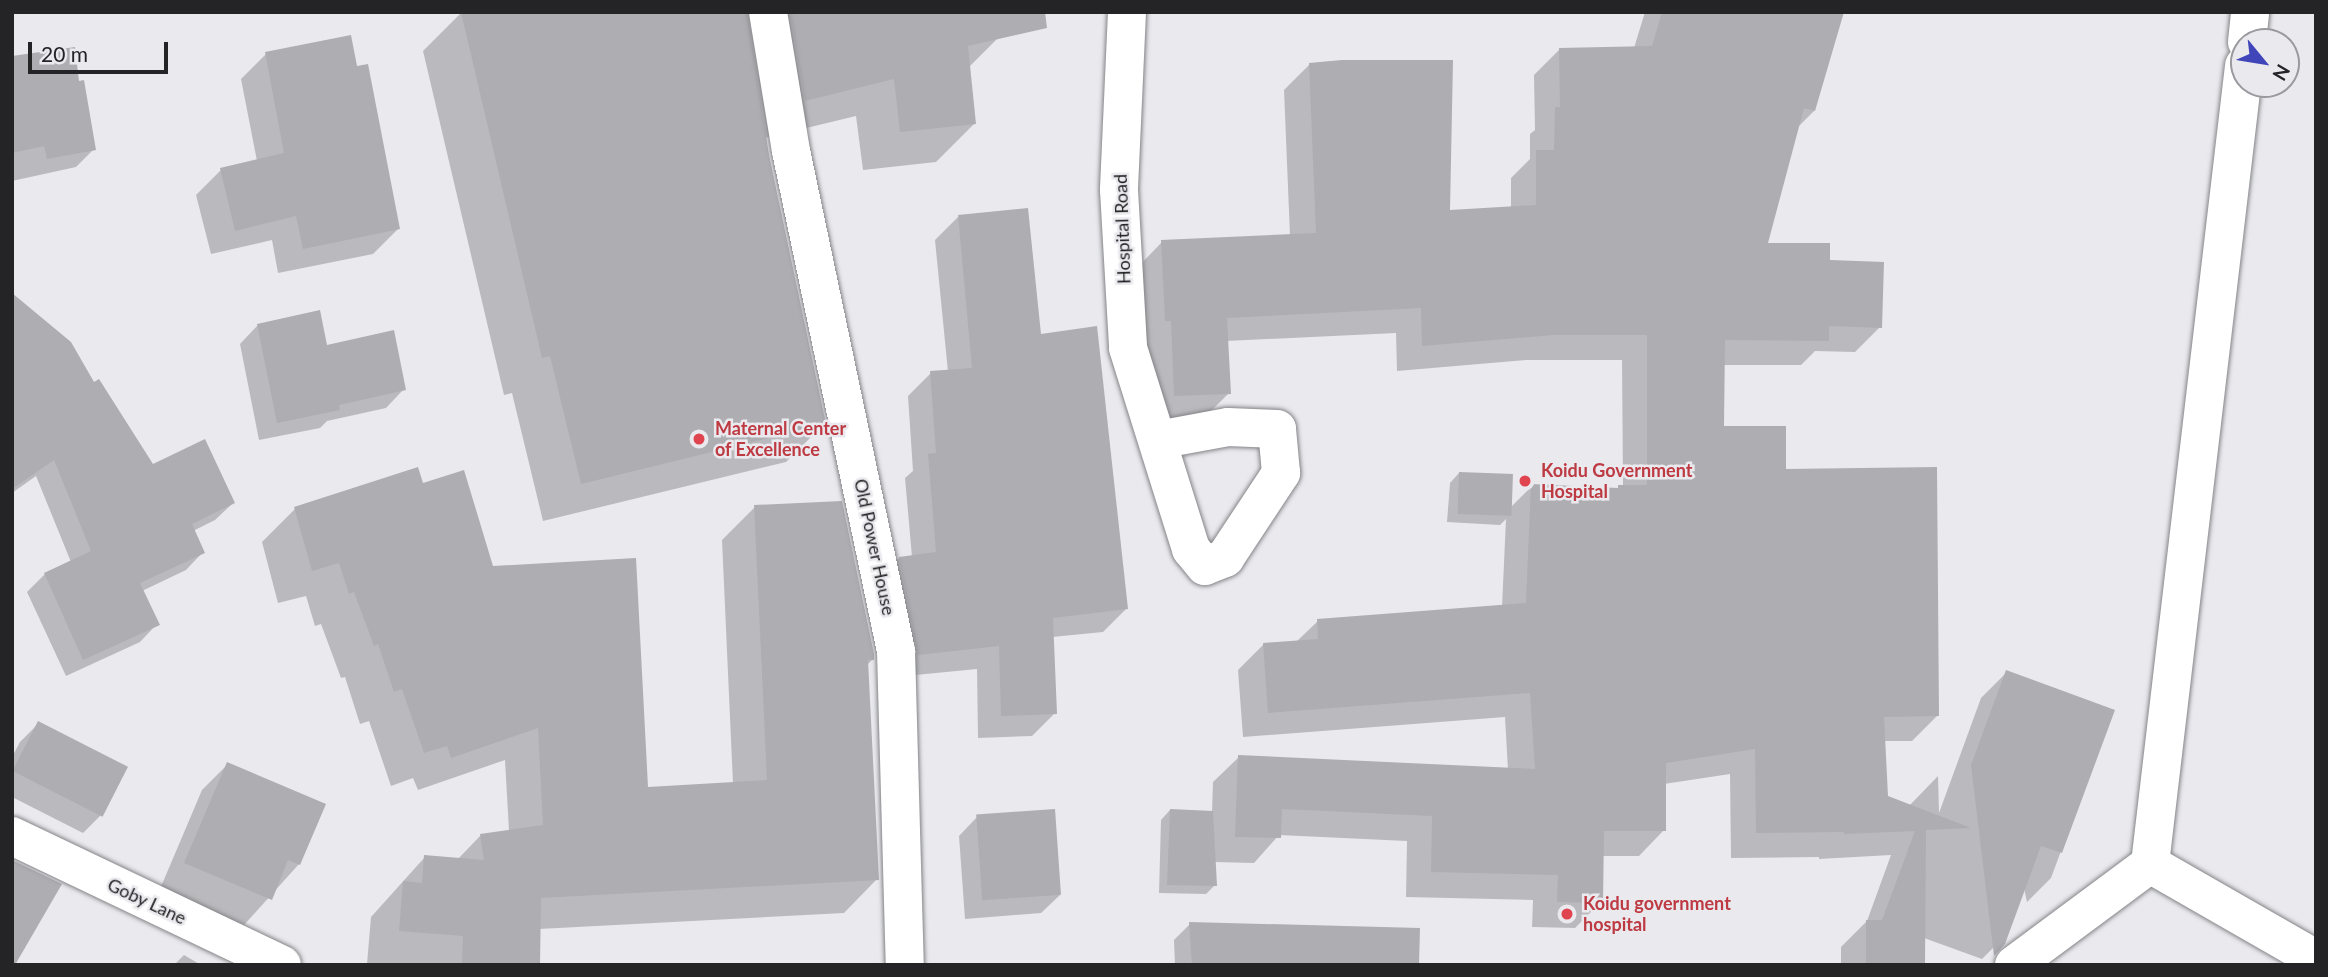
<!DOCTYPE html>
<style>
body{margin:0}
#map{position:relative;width:2328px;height:977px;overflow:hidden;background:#e9e9ee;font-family:Lato,sans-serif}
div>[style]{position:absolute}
.shadow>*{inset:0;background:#0003}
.building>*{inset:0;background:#adadb2;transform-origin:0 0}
.roads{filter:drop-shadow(0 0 2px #848588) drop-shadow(0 0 2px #848588)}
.minor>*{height:38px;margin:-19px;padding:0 19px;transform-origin:19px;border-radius:19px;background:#fff}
.dots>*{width:19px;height:19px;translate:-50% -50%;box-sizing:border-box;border:4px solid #e9e9ee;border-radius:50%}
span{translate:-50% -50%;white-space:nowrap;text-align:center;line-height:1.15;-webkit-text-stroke:5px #e9e9ee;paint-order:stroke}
.street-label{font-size:18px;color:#242426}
.health-label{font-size:18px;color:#be3a42;font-weight:700}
.left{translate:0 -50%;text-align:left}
.frame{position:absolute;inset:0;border:14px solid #242426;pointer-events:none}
.north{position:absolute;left:2230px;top:28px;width:70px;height:70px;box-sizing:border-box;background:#e9e9ee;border:2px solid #9a9a9e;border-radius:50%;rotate:120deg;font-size:19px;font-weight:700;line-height:28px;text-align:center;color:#242426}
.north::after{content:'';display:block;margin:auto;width:24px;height:32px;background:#4145ba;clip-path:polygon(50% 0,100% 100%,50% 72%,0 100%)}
.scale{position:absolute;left:28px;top:42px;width:140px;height:32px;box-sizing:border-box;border:4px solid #242426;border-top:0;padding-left:9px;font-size:21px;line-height:24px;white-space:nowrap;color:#242426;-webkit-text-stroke:5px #e9e9ee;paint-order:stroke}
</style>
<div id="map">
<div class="shadow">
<div style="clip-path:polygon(462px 12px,991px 12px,998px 38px,969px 67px,974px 124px,936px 162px,863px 170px,856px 116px,765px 138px,824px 424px,786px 462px,543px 521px,512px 393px,504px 395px,423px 51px)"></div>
<div style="clip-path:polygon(1200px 12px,1329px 12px,1327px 14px)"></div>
<div style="clip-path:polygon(1645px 12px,1736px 12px,1814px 111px,1797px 128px,1766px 244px,1828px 262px,1880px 327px,1855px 352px,1815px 351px,1801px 365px,1723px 365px,1723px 428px,1784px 471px,1938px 715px,1912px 741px,1883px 741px,1886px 797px,1909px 806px,1938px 776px,1939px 813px,1981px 698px,2007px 672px,2113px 711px,2051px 878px,2027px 902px,2024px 888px,2007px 934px,1982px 959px,1924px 938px,1924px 965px,1841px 965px,1841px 947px,1867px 921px,1891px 855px,1819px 859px,1819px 857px,1731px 858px,1730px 774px,1664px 784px,1664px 830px,1639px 856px,1602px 856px,1601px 902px,1575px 928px,1532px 927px,1533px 900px,1406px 897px,1407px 841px,1279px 835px,1254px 863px,1214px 862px,1215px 885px,1206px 894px,1159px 893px,1161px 820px,1170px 810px,1212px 812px,1213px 782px,1239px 757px,1508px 770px,1505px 717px,1243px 737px,1238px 670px,1264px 644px,1296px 642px,1318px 621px,1502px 607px,1506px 519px,1500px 525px,1447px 522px,1450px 483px,1459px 473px,1509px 509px,1532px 486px,1615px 490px,1623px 487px,1622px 360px,1526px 360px,1397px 371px,1396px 333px,1226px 341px,1229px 393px,1203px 419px,1149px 421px,1137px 268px,1162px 242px,1290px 236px,1284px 90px,1310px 64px,1449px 212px,1511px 208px,1511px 178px,1530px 159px,1530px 134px,1535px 130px,1534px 75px,1559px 50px,1634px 48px)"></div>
<div style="clip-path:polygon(266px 54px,398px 229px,373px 254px,278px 273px,272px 240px,211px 254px,196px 195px,221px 170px,257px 161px,241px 79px)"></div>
<div style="clip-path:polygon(12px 57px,94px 149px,76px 167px,12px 181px)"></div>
<div style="clip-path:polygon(958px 217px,1039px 335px,1126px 609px,1103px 632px,1052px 637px,1055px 713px,1032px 736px,978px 738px,977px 669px,895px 677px,876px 581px,899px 558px,912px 557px,905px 478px,913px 471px,908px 396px,931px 373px,948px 372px,935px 240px)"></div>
<div style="clip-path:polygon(12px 296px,93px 384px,153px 466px,233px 503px,215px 520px,193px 531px,203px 552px,186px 570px,142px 591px,157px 624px,140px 642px,66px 676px,27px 592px,45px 574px,71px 562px,36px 476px,12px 493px)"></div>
<div style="clip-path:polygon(258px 325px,326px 347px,404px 389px,386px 408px,327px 421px,320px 428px,259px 440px,240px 344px)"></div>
<div style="clip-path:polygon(422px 485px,492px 567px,646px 788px,733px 784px,722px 540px,755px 507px,873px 659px,867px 665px,877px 879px,844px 913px,539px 929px,538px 965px,367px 964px,371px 917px,425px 857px,457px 860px,481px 835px,509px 831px,505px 760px,418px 790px,413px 778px,391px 786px,369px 721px,360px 724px,345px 677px,341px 678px,321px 624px,315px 626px,306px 596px,278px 603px,262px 542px,295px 509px)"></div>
<div style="clip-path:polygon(38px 724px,101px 815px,83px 833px,12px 797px,12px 757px,20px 742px)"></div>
<div style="clip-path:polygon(228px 764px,299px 864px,244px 925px,160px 889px,202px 790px)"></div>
<div style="clip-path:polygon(977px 817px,1060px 895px,1041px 913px,965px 919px,959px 836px)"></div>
<div style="clip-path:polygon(1190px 924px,1417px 965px,1175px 965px,1174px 940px)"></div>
<div style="clip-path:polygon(184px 955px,201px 965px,174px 965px)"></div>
</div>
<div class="building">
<div style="clip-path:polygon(461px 12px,747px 12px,769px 155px,826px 424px,581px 484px,550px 356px,542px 358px)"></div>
<div style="clip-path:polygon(790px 12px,1045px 12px,1047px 28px,968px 46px,976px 124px,900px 132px,894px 79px,805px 101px)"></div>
<div style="clip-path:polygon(1662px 12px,1844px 12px,1815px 111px,1804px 108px,1768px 243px,1830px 243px,1830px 260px,1884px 262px,1882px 328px,1829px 326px,1829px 341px,1725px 340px,1724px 426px,1786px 426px,1786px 469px,1937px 467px,1939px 716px,1884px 717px,1888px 796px,1971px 828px,1926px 830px,1925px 965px,1866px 965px,1866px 920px,1882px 920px,1915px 831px,1844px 834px,1844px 832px,1756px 833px,1755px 749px,1666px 763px,1666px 831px,1604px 831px,1603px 903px,1557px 902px,1558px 875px,1431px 872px,1432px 816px,1282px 809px,1281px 838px,1235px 837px,1238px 755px,1535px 769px,1530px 693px,1268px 713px,1263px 643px,1318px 639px,1317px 619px,1526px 603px,1531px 484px,1618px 488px,1618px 485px,1647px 485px,1647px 335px,1553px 335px,1422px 346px,1421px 308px,1227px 318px,1231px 394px,1174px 396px,1171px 321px,1165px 321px,1161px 240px,1316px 233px,1309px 63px,1342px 60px,1453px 60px,1450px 210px,1536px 205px,1536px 150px,1554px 150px,1555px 107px,1560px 107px,1559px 48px,1652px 46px)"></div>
<div style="clip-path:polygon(351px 35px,357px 66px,368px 64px,400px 229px,303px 249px,296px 216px,235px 231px,220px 168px,284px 153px,265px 52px)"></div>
<div style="clip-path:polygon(75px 47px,79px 81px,84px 80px,96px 150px,47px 159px,44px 146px,12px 153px,12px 56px)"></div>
<div style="clip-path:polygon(1028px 208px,1041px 334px,1097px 326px,1128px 609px,1053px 618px,1057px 714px,1001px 716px,999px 646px,918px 655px,899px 557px,936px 552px,928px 454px,936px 453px,930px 371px,972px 368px,958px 215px)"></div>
<div style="clip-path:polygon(12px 293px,71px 342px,94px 382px,99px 379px,153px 464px,205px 439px,235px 503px,192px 524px,205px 553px,140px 583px,160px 625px,83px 660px,44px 573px,91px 551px,54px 460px,12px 489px)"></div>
<div style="clip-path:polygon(320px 310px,327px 345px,394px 330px,406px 390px,339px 405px,340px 410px,277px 423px,257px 324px)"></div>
<div style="clip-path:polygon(418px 467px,423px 483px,464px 470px,493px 566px,636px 558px,648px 787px,767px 780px,754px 505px,842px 501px,874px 654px,874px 660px,868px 660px,879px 880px,541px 898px,540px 965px,462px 963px,463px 936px,399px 931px,403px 881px,422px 883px,424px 855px,484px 860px,480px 834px,543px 825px,538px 728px,451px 758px,447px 746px,424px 753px,402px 689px,394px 692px,378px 644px,374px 646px,354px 592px,349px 594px,339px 563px,312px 571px,294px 507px)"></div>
<div style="left:1459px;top:472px;width:54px;height:42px;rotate:2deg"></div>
<div style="clip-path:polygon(2006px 670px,2115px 710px,2062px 853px,2041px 846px,2005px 944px,1994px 956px,1971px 765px)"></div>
<div style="left:38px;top:721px;width:101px;height:56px;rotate:27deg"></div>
<div style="clip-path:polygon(227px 762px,326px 804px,300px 865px,288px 860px,272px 900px,184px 863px)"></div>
<div style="left:1055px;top:809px;width:86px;height:79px;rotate:86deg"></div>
<div style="clip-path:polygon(1170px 809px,1213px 811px,1217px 886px,1167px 885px)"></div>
<div style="clip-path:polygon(12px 860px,62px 884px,15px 965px,12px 965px)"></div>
<div style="clip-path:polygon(1189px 922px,1420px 928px,1419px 965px,1192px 965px)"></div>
</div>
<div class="roads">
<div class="minor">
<div style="left:768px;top:12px;width:141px;rotate:80.6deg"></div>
<div style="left:791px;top:151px;width:511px;rotate:78.14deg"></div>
<div style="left:896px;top:651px;width:314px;rotate:88.4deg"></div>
<div style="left:1127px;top:12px;width:178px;rotate:92.6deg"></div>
<div style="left:1119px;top:190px;width:158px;rotate:86.7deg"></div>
<div style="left:1128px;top:348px;width:211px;rotate:72.6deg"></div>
<div style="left:1191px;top:549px;width:22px;rotate:51deg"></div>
<div style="left:1205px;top:566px;width:22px;rotate:-22deg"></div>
<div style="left:1225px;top:558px;width:102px;rotate:-56.6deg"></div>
<div style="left:1281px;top:473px;width:44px;rotate:-95.2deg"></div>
<div style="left:1277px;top:429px;width:49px;rotate:-177.7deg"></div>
<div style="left:1228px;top:427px;width:71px;rotate:169.5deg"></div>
<div style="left:2247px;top:42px;width:30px;rotate:-84deg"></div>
<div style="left:12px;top:836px;width:299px;rotate:25.5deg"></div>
<div style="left:2150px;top:864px;width:804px;rotate:-83.28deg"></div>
<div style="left:2150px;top:864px;width:191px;rotate:29.8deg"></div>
<div style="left:2014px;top:965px;width:169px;rotate:-36.6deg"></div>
</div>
</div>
<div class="dots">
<div style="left:699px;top:439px;background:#e0444e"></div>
<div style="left:1525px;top:481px;background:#e0444e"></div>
<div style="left:1567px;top:914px;background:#e0444e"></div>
</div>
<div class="street-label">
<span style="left:1122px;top:229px;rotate:-92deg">Hospital Road</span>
<span style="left:875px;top:547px;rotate:78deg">Old Power House</span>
<span style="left:147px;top:901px;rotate:25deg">Goby Lane</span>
</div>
<div class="health-label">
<span class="left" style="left:715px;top:439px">Maternal Center<br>of Excellence</span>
<span class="left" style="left:1541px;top:481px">Koidu Government<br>Hospital</span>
<span class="left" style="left:1583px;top:914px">Koidu government<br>hospital</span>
</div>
<div class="frame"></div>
<div class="north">N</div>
<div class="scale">20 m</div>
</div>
